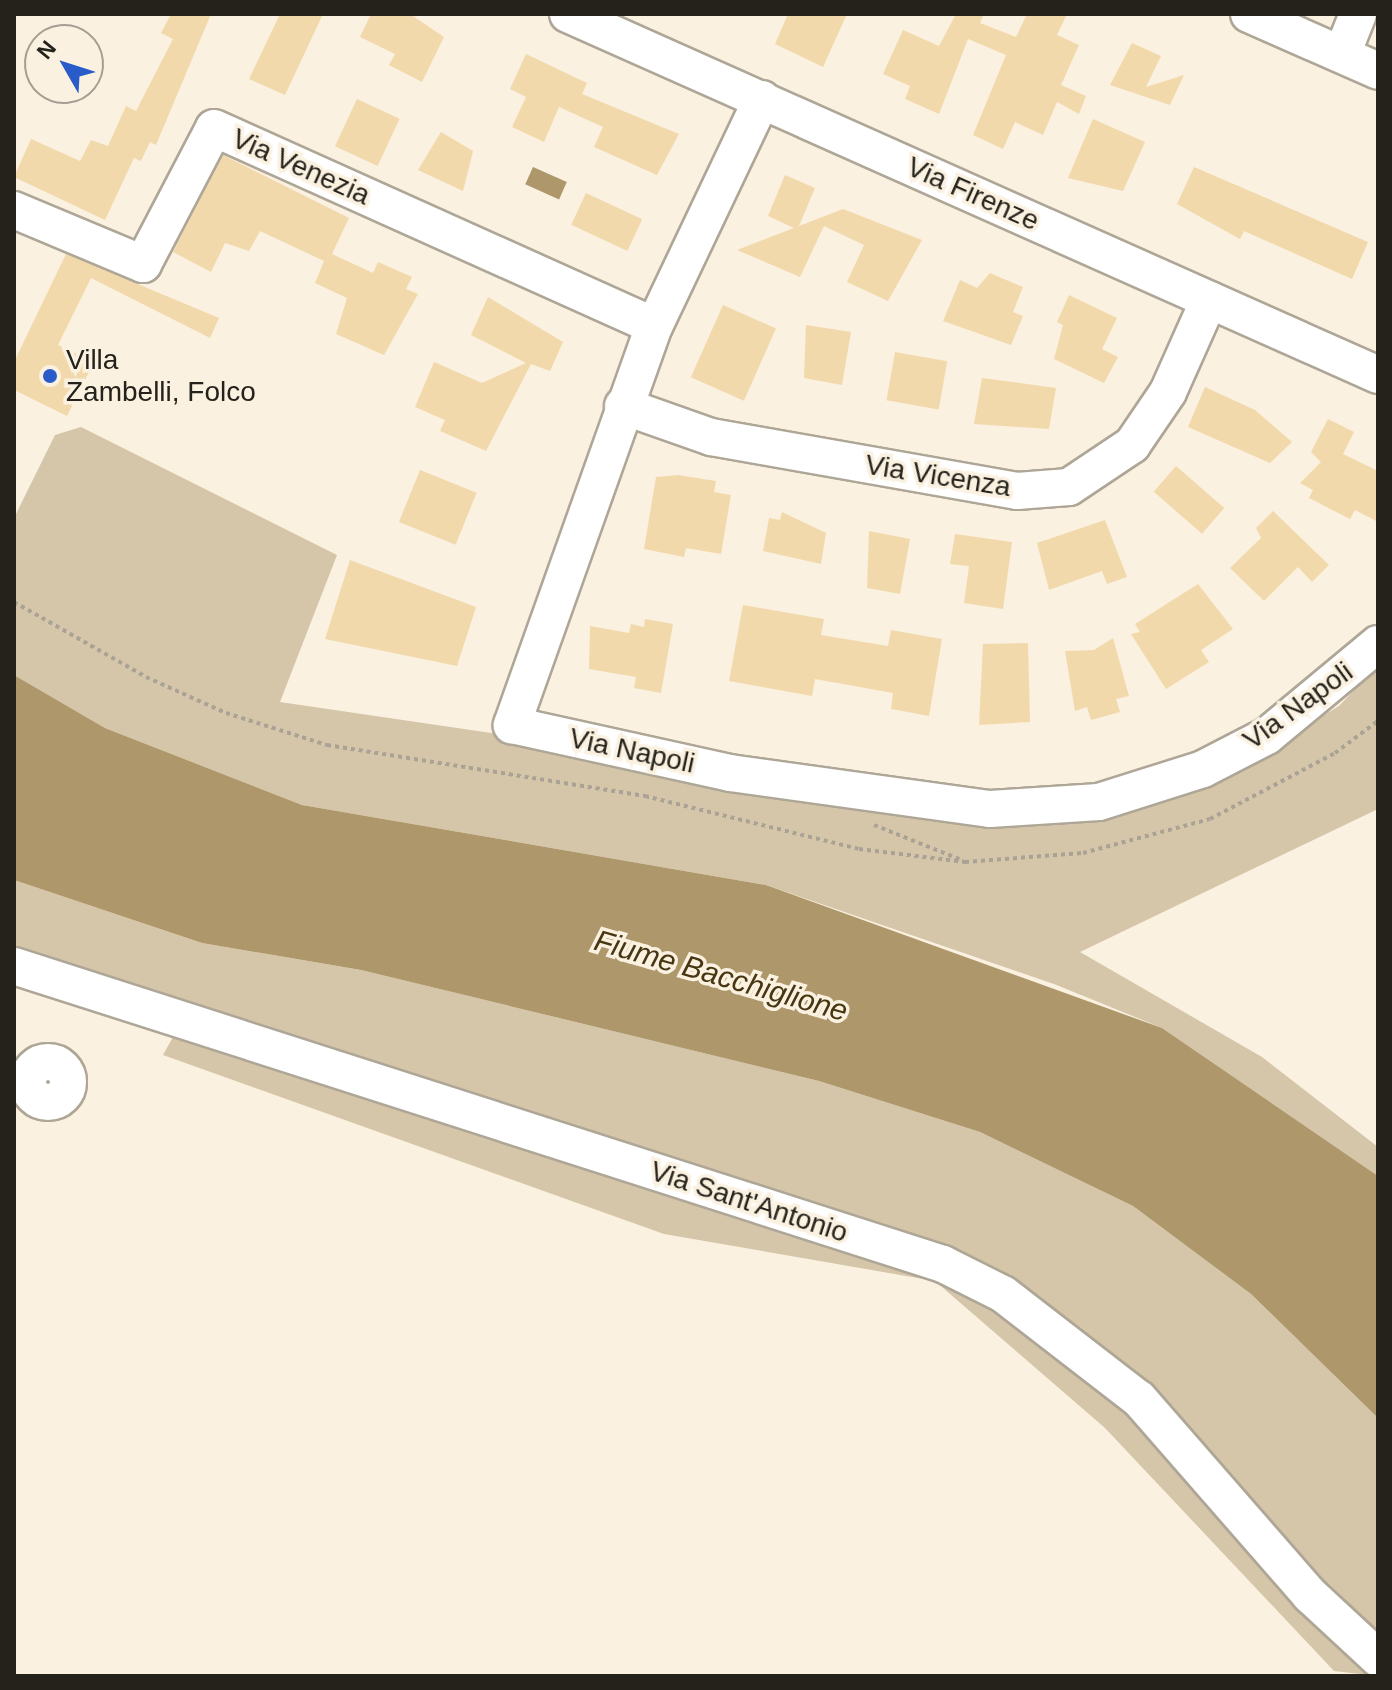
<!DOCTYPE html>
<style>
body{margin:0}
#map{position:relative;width:1392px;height:1690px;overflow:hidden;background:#faf1e0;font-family:Helvetica,sans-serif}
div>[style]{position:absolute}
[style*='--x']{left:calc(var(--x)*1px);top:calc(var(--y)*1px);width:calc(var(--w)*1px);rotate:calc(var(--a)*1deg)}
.green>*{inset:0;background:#d5c6a9}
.water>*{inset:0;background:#ae976b;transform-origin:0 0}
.building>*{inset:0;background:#f2d9ac;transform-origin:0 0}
.path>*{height:4px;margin-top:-2px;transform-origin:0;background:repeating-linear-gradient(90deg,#a9a295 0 4px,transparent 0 8px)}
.roads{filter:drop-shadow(2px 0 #aea696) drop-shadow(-2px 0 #aea696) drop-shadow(0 2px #aea696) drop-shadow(0 -2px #aea696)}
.minor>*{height:36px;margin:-18px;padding:0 18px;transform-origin:18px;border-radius:18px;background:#fff}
.minor>.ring{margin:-18px;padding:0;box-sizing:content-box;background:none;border:36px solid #fff;border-radius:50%}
.dots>*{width:22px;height:22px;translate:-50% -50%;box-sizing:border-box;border:4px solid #faf1e0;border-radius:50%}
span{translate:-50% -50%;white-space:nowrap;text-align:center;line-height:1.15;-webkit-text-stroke:7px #faf1e0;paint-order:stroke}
.street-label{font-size:28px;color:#25221c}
.poi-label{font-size:28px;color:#25221c}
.left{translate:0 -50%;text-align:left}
.water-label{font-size:30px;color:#473611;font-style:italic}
.frame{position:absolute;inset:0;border:16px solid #25221c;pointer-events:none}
.north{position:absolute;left:24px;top:24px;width:80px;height:80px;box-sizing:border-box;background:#faf1e0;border:2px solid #a59e92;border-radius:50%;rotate:309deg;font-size:22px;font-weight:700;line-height:32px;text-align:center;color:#25221c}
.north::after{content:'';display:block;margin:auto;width:28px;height:36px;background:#295bc9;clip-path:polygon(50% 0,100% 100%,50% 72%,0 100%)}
</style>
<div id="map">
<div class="green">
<i style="clip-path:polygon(81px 427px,337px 555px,280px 702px,512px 736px,986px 826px,1209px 784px,1339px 706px,1378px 665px,1378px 809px,1080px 952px,1262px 1057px,1378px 1147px,1378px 1176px,1162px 1028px,1054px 984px,766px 885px,302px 805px,105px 728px,14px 675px,14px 518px,55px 435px)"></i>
<i style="clip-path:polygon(14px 880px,202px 943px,361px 970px,819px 1081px,980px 1132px,1133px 1206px,1251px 1294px,1378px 1418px,1378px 1676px,1334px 1671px,1105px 1428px,935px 1281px,664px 1234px,163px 1055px,183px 1019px,14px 964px)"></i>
</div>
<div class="water">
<i style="left:533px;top:167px;width:37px;height:19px;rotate:24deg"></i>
<i style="clip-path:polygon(14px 675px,105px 728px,302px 805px,766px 885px,1162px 1028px,1378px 1176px,1378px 1418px,1251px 1294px,1133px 1206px,980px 1132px,819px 1081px,361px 970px,202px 943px,14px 880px)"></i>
</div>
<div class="building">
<i style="clip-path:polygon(171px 14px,211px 14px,156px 145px,150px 142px,141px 161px,134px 158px,105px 220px,14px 177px,31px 139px,80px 161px,91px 140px,108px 146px,126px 106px,136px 111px,173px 39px,161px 33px)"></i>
<i style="clip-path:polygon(280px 14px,323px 14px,285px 95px,249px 79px)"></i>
<i style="clip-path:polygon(371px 14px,410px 14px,444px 37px,422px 82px,389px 65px,395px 54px,360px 37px)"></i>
<i style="clip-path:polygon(788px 14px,847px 14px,823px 67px,775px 44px)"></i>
<i style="clip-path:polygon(956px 14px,984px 14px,980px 23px,1016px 37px,1027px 14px,1067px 14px,1057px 35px,1079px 45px,1061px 85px,1086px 96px,1079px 114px,1057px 102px,1043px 135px,1015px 122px,1003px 149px,973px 135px,1006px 55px,968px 39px,939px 114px,905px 99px,910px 86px,883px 74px,903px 30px,939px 46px)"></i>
<i style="clip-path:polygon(1132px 43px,1161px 56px,1146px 87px,1184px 75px,1170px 105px,1110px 85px)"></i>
<i style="clip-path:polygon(526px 54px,587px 83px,582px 94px,679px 134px,657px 175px,594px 147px,603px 127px,559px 107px,544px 142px,512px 127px,526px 97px,510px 89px)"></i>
<i style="left:357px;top:99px;width:47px;height:52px;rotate:25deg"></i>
<i style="clip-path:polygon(1093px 119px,1145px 142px,1123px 191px,1068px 178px)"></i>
<i style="clip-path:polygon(441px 132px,473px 151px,463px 191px,418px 170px)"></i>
<i style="clip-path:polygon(223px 155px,349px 218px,332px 254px,373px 273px,378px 262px,412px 277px,406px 289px,418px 294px,384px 355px,336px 334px,347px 298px,315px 283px,324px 261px,260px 231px,249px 251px,225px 243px,211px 272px,173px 252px)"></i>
<i style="clip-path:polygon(1194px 167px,1368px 242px,1352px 279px,1244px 231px,1240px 239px,1177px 204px)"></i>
<i style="clip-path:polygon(785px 175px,815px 188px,799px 226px,843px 209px,922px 240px,888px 301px,847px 282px,864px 245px,824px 226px,800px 277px,737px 250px,794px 228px,768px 216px)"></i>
<i style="left:586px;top:193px;width:62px;height:35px;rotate:25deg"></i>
<i style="clip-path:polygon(66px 254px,219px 318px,210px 338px,91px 278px,58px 345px,94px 362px,67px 416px,14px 390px,14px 362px)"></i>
<i style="clip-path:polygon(990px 273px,1023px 287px,1013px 312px,1023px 316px,1011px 345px,943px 321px,960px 280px,977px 288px)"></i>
<i style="clip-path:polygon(1069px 295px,1117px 318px,1102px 349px,1118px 357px,1104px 383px,1054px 359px,1063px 325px,1057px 322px)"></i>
<i style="clip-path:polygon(488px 297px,563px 342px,550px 371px,531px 364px,486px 451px,440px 431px,445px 420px,415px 407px,434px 362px,482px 383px,526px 363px,471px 335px)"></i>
<i style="left:723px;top:305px;width:58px;height:79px;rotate:24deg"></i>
<i style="clip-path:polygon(806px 325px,851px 332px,842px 385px,804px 378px)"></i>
<i style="left:895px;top:352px;width:53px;height:49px;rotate:10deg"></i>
<i style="clip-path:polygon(982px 378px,1056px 388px,1049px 429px,974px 424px)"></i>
<i style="clip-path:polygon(1205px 387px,1255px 410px,1292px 442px,1270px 463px,1188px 427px)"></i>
<i style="clip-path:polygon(1328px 419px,1354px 432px,1343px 454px,1378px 471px,1378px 522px,1355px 510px,1350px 519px,1309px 498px,1313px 490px,1300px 483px,1321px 462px,1311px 452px)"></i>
<i style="left:1176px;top:466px;width:64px;height:34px;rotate:41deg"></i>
<i style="left:420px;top:470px;width:61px;height:56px;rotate:22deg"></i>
<i style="clip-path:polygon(678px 475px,716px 481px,714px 492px,731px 495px,721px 554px,686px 548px,684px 557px,644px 549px,656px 477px)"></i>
<i style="clip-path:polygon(1273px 511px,1329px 565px,1312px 582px,1298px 567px,1264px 601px,1230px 568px,1261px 538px,1256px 528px)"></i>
<i style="clip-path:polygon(782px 512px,826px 533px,821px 564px,763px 551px,769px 518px,780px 520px)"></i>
<i style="clip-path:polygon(1105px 520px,1127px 577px,1107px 584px,1102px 571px,1049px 590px,1037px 543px)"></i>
<i style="clip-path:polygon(869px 531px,910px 539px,900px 594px,867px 588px)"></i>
<i style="clip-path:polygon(955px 534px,1012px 542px,1003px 609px,964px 603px,969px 566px,950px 564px)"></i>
<i style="clip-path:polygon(350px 560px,476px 607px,457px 666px,325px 639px)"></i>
<i style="clip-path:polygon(1198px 584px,1233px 629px,1201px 650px,1209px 662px,1166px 689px,1131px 634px,1140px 632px,1135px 624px)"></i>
<i style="clip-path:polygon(743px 605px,824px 619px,821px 635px,888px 646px,891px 630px,942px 639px,929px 716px,891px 709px,893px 693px,815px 679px,812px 696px,729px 681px)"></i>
<i style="clip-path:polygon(645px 619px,673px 624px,661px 693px,634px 688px,636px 677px,589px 669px,590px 626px,629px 633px,631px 624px,644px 627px)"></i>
<i style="clip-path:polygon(1113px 638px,1129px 696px,1116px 699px,1120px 712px,1091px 720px,1087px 707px,1075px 711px,1065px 651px,1094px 650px)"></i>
<i style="clip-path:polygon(1028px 643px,1030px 722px,979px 725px,983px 644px)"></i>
</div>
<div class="path">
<i style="--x:14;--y:602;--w:152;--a:29.6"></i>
<i style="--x:146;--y:677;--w:88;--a:24.2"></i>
<i style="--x:226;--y:713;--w:106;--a:17.6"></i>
<i style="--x:327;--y:745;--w:322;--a:9.1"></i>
<i style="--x:645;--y:796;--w:220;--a:13.9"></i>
<i style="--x:859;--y:849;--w:107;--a:7"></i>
<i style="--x:965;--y:862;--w:118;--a:-4.4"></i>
<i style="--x:1083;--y:853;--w:131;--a:-15"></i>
<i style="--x:1210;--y:819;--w:141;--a:-27.8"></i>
<i style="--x:1335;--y:753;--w:54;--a:-36.7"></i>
<i style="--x:874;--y:825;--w:92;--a:21.8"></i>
</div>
<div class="roads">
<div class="minor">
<i style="--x:568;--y:14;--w:887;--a:24.02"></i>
<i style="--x:1249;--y:14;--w:141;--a:23.8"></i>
<i style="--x:1342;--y:54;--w:43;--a:-68.2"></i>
<i style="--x:762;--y:99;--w:251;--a:115.4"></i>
<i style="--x:654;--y:326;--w:424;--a:109.6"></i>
<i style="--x:512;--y:725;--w:223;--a:12.4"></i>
<i style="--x:730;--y:773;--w:262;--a:7.9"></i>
<i style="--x:990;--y:809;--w:109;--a:-3.7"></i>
<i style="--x:1099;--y:802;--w:109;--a:-17.6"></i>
<i style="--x:1203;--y:769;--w:72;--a:-27.3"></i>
<i style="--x:1267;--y:736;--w:144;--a:-39.7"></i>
<i style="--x:14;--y:210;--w:140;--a:22.7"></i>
<i style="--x:143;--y:264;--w:153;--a:-62.4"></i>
<i style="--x:214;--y:128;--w:482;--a:24.2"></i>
<i style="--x:623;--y:406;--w:93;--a:19.4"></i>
<i style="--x:711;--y:437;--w:311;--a:10"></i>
<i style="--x:1017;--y:491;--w:52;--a:-4.4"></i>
<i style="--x:1069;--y:487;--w:76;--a:-33.7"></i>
<i style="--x:1132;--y:445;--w:64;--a:-55.8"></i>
<i style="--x:1168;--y:392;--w:101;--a:-66"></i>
<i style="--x:14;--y:966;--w:976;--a:17.78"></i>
<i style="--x:943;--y:1264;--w:67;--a:26.6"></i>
<i style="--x:1003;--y:1294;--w:172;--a:37.7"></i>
<i style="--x:1139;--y:1399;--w:260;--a:48.9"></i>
<i style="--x:1310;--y:1595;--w:93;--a:42.8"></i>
<i class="ring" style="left:28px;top:1062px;width:4px;height:4px"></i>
</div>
</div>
<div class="dots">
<i style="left:50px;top:376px;background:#295bc9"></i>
</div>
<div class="street-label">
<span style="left:301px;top:167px;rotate:24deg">Via Venezia</span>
<span style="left:973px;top:194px;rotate:24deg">Via Firenze</span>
<span style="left:938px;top:476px;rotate:9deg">Via Vicenza</span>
<span style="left:1298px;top:706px;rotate:-36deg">Via Napoli</span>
<span style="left:632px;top:751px;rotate:12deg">Via Napoli</span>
<span style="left:749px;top:1202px;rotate:18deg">Via Sant'Antonio</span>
</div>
<div class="poi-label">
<span class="left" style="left:66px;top:376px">Villa<br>Zambelli, Folco</span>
</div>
<div class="water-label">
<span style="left:721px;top:976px;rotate:16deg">Fiume Bacchiglione</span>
</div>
<div class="frame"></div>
<div class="north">N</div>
</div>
